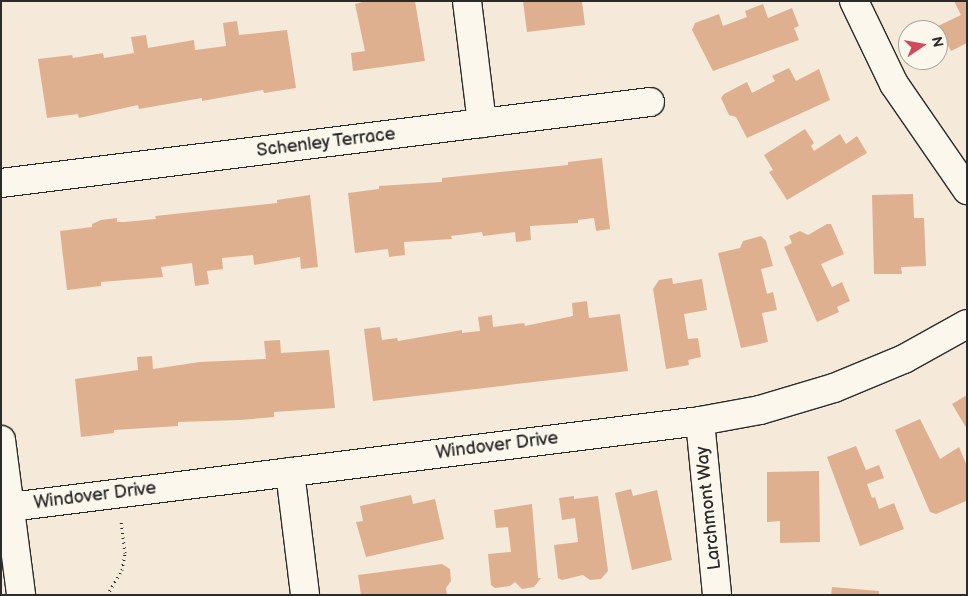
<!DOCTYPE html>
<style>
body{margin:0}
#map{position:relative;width:968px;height:596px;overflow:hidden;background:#f5e9da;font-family:"Balsamiq Sans",sans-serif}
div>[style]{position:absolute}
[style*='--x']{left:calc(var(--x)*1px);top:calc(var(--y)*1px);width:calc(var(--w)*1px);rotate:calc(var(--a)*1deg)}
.building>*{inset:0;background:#dfb090}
.path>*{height:3px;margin-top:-1.5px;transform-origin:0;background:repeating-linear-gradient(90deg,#2b2b2b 0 1px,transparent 0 5px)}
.roads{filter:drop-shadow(1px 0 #2b2b2b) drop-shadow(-1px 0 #2b2b2b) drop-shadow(0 1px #2b2b2b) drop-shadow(0 -1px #2b2b2b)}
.minor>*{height:28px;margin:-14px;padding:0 14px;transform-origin:14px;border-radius:14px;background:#fbf7ec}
span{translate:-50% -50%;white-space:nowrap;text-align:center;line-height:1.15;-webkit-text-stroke:5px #fbf7ec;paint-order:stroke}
.street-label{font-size:18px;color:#2b2b2b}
.frame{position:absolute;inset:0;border:2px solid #2b2b2b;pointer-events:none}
.north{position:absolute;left:898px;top:20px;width:50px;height:50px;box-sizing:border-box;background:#fbf7ec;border:1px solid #a8a59f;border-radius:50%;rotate:78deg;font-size:14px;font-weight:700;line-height:20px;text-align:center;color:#2b2b2b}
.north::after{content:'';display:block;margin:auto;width:18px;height:22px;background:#d1495b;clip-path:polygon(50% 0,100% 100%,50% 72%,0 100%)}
</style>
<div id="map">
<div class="building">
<i style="clip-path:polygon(366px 1px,415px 1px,425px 61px,353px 71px,351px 53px,365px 51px,355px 4px)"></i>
<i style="clip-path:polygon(523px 1px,582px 1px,585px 25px,527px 32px)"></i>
<i style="clip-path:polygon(954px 1px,967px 1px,967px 43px,951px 51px,938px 26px,961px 15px)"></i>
<i style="clip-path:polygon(763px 4px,768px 18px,792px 8px,799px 26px,794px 28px,799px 40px,713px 71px,692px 30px,695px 23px,719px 14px,723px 26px,747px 17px,745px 11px)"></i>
<i style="clip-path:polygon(237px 21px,239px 35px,287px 30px,296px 88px,264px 93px,263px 90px,202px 101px,202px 98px,139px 109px,138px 105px,79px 118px,78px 114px,47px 118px,38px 59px,72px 55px,73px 58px,103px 53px,104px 58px,134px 53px,131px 37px,146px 35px,148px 48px,194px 40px,195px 50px,226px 46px,223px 23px)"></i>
<i style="clip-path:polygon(789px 68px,796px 81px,819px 69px,830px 100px,747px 138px,736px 117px,729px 115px,721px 98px,724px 94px,747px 82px,752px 93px,775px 81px,772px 76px)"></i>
<i style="clip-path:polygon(805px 129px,814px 143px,811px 146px,814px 151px,840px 134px,846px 144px,857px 136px,867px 153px,787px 200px,769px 172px,773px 170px,764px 155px)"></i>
<i style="clip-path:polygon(602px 158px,610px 229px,596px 231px,594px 218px,578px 220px,578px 223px,530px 226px,531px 240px,516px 242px,515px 232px,483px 236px,482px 232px,451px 236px,452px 239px,404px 242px,405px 255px,389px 257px,388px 249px,355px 253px,348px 193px,379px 189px,379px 186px,442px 182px,442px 178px,568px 165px,568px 162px)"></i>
<i style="clip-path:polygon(913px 194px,914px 218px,924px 218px,926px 266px,901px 267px,902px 274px,874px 274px,872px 195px)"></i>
<i style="clip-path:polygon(310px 195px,318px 267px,301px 269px,300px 257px,254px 265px,253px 255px,222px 258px,223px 269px,207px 271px,209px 284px,195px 286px,192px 263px,161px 267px,163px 277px,101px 282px,101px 286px,67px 290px,60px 231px,92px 227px,92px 224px,101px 220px,117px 218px,117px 222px,125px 222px,156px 219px,155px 216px,277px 203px,277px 200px)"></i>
<i style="clip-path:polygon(827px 224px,831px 224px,844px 254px,821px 264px,832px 287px,842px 282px,850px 301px,837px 307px,839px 312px,817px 322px,784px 247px,792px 243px,789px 236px,800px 231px,808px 235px)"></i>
<i style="clip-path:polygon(761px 236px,766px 241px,773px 266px,761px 269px,767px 294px,773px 292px,777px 310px,762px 313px,768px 342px,741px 348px,718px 253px,740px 248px,743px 241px)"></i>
<i style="clip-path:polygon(672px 278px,673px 284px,702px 279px,707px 310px,684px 314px,688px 339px,698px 338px,701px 357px,688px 360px,689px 365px,666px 369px,653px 289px,659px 280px)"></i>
<i style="clip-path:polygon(587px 301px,589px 318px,620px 314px,628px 371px,373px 401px,364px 329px,380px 327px,382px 340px,397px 338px,398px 341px,462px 330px,462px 333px,480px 331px,478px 317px,492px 315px,493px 327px,524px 323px,525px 326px,573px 316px,572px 303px)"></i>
<i style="clip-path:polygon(280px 340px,281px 353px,329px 350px,335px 408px,274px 412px,274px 417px,241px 420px,178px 422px,178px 426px,114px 430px,114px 433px,81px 437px,75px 379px,138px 370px,137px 357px,152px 356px,153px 369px,200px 362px,266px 359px,264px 341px)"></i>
<i style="clip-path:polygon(967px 395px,967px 429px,952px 404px)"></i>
<i style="clip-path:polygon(920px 419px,940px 459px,959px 447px,967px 466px,966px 501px,936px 514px,930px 512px,895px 430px)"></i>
<i style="clip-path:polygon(856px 446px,866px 470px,879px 465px,884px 478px,867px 484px,872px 498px,875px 497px,879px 509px,894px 503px,904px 529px,860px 546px,827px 457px)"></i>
<i style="clip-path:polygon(819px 471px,820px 542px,780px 543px,780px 521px,767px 522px,767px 472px)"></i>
<i style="clip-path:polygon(631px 489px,633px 496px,657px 490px,672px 560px,632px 570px,615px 493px)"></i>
<i style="clip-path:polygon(411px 495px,413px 504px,435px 499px,444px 539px,366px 557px,356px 522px,363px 521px,360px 506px)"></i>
<i style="clip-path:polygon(574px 496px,574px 499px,598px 496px,608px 571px,601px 579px,590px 580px,583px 575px,562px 580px,558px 578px,554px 545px,578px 542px,575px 518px,562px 520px,559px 498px)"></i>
<i style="clip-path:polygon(532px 504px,538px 578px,541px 578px,534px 587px,522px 589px,515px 582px,510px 586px,495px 588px,491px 585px,488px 554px,511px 552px,508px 527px,496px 528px,494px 510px)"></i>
<i style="clip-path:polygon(442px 564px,450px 569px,451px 581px,446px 588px,447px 595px,361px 595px,358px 575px)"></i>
<i style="clip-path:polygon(832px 587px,879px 591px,879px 595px,831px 595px)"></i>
</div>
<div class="path">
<i style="--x:107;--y:595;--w:29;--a:-59"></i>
<i style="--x:122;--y:570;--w:17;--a:-80"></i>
<i style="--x:125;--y:553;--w:31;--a:-97"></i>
</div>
<div class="roads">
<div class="minor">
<i style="--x:467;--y:1;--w:123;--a:83"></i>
<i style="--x:854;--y:1;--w:92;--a:64.3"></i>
<i style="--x:894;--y:84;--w:129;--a:55.4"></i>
<i style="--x:1;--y:183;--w:654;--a:-7.11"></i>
<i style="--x:700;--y:421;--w:175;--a:84.4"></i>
<i style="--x:1;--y:440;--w:156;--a:82.6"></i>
<i style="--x:290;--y:472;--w:124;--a:83"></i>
<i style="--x:10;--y:507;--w:695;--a:-7.1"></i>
<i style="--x:700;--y:421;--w:61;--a:-10.4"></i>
<i style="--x:760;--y:410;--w:77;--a:-16.6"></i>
<i style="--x:834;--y:388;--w:76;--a:-22.5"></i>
<i style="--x:904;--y:359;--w:72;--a:-29.1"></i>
</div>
</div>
<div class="street-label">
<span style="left:326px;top:143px;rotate:-7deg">Schenley Terrace</span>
<span style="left:497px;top:446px;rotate:-7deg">Windover Drive</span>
<span style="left:95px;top:496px;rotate:-7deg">Windover Drive</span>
<span style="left:709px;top:508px;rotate:-96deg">Larchmont Way</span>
</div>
<div class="frame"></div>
<div class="north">N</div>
</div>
